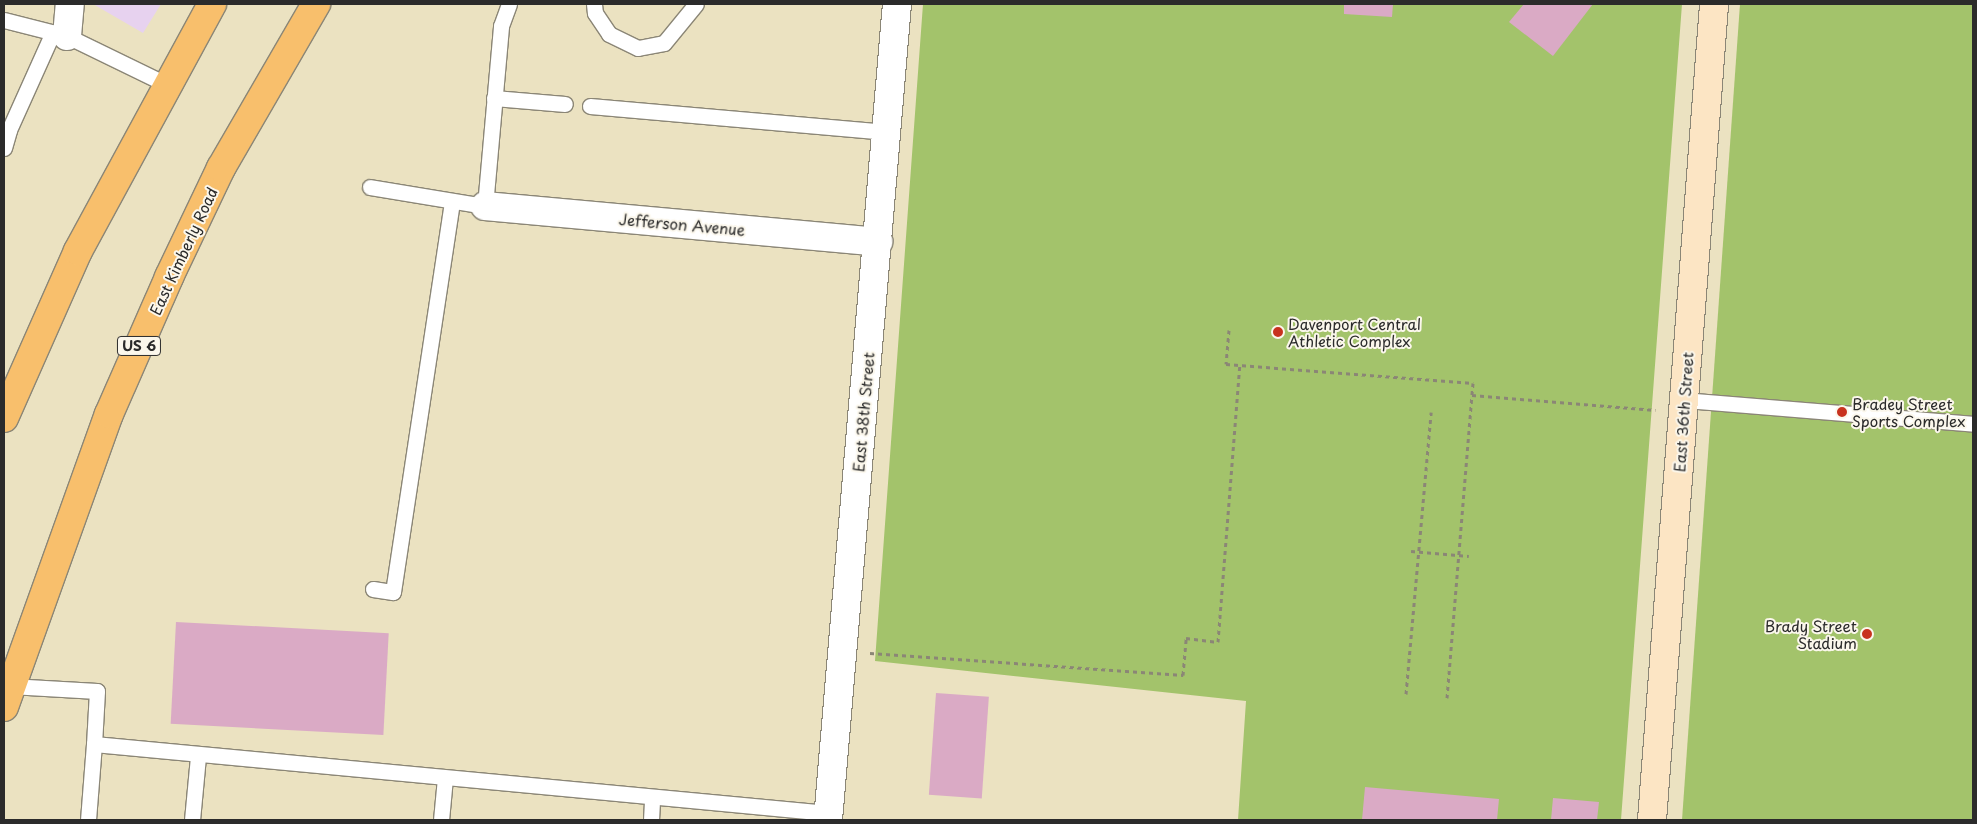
<!DOCTYPE html>
<style>
body{margin:0}
#map{position:relative;width:1977px;height:824px;overflow:hidden;background:#ebe2c1;font-family:"Playpen Sans",sans-serif}
div>[style]{position:absolute}
[style*='--x']{left:calc(var(--x)*1px);top:calc(var(--y)*1px);width:calc(var(--w)*1px);rotate:calc(var(--a)*1deg)}
.built>*{inset:0;background:#e7d2ef}
.green>*{inset:0;background:#a3c36b}
.building>*{inset:0;background:#daaac5;transform-origin:0 0}
.path>*{height:3px;margin-top:-1.5px;transform-origin:0;background:repeating-linear-gradient(90deg,#8b8676 0 4px,transparent 0 8px)}
.roads{filter:drop-shadow(1px 0 #8b8676) drop-shadow(-1px 0 #8b8676) drop-shadow(0 1px #8b8676) drop-shadow(0 -1px #8b8676)}
.lane>*{height:15px;margin:-7.5px;padding:0 7.5px;transform-origin:7.5px;border-radius:7.5px;background:#fff}
.street>*{height:28px;margin:-14px;padding:0 14px;transform-origin:14px;border-radius:14px;background:#fff}
.secondary>*{height:28px;margin:-14px;padding:0 14px;transform-origin:14px;border-radius:14px;background:#fce5c4}
.primary>*{height:28px;margin:-14px;padding:0 14px;transform-origin:14px;border-radius:14px;background:#f8bf6c}
.dots>*{width:14px;height:14px;translate:-50% -50%;box-sizing:border-box;border:2px solid #fbf7ec;border-radius:50%}
span{translate:-50% -50%;white-space:nowrap;text-align:center;line-height:1.15;-webkit-text-stroke:4px #fbf7ec;paint-order:stroke}
.shield-label span{padding:1px 4px;background:#fbf7ec;border:1px solid;border-radius:4px;-webkit-text-stroke-width:0}
.shield-label{font-size:14px;color:#2b2b2b;font-weight:700}
.street-label{font-size:15px;color:#2b2b2b}
.poi-label{font-size:15px;color:#2b2b2b}
.left{translate:0 -50%;text-align:left}
.right{translate:-100% -50%;text-align:right}
.frame{position:absolute;inset:0;border:5px solid #2b2b2b;pointer-events:none}
</style>
<div id="map">
<div class="built">
<i style="clip-path:polygon(93px 4px,161px 4px,143px 33px)"></i>
</div>
<div class="green">
<i style="clip-path:polygon(923px 4px,1682px 4px,1621px 820px,1238px 820px,1246px 701px,875px 661px)"></i>
<i style="clip-path:polygon(1740px 4px,1973px 4px,1973px 820px,1682px 820px)"></i>
</div>
<div class="building">
<i style="clip-path:polygon(1344px 4px,1393px 4px,1392px 17px,1344px 14px)"></i>
<i style="clip-path:polygon(1524px 4px,1593px 4px,1553px 56px,1509px 22px)"></i>
<i style="left:176px;top:622px;width:213px;height:102px;rotate:3deg"></i>
<i style="left:936px;top:693px;width:53px;height:102px;rotate:4deg"></i>
<i style="clip-path:polygon(1365px 787px,1499px 799px,1497px 820px,1362px 820px)"></i>
<i style="clip-path:polygon(1553px 798px,1599px 802px,1597px 820px,1551px 820px)"></i>
</div>
<div class="path">
<i style="--x:1229;--y:330;--w:34;--a:95"></i>
<i style="--x:1226;--y:364;--w:248;--a:4.4"></i>
<i style="--x:1473;--y:383;--w:12;--a:95"></i>
<i style="--x:1411;--y:551;--w:58;--a:4.9"></i>
<i style="--x:870;--y:653;--w:314;--a:4"></i>
<i style="--x:1183;--y:675;--w:37;--a:-85"></i>
<i style="--x:1186;--y:638;--w:32;--a:7"></i>
<i style="--x:1218;--y:642;--w:278;--a:-85.5"></i>
<i style="--x:1406;--y:694;--w:283;--a:-84.9"></i>
<i style="--x:1447;--y:698;--w:304;--a:-85.3"></i>
<i style="--x:1472;--y:395;--w:184;--a:4.7"></i>
</div>
<div class="roads">
<div class="lane">
<i style="--x:594;--y:4;--w:9;--a:84"></i>
<i style="--x:595;--y:13;--w:25;--a:56"></i>
<i style="--x:609;--y:34;--w:32;--a:26"></i>
<i style="--x:638;--y:48;--w:26;--a:-11"></i>
<i style="--x:664;--y:43;--w:50;--a:-50.6"></i>
<i style="--x:4;--y:20;--w:65;--a:14.3"></i>
<i style="--x:67;--y:36;--w:112;--a:25.9"></i>
<i style="--x:494;--y:98;--w:71;--a:4.8"></i>
<i style="--x:590;--y:106;--w:298;--a:5"></i>
<i style="--x:4;--y:148;--w:19;--a:-74"></i>
<i style="--x:9;--y:130;--w:107;--a:-65.8"></i>
<i style="--x:370;--y:187;--w:117;--a:9.4"></i>
<i style="--x:485;--y:206;--w:181;--a:-84.9"></i>
<i style="--x:501;--y:26;--w:23;--a:-70"></i>
<i style="--x:1684;--y:400;--w:290;--a:4.7"></i>
<i style="--x:373;--y:589;--w:20;--a:9"></i>
<i style="--x:393;--y:592;--w:395;--a:-81.4"></i>
<i style="--x:10;--y:686;--w:87;--a:3.3"></i>
<i style="--x:97;--y:691;--w:53;--a:93.2"></i>
<i style="--x:94;--y:744;--w:737;--a:5.37"></i>
<i style="--x:88;--y:820;--w:76;--a:-85.5"></i>
<i style="--x:192;--y:820;--w:64;--a:-84.6"></i>
<i style="--x:441;--y:820;--w:42;--a:-84.6"></i>
<i style="--x:651;--y:820;--w:22;--a:-87"></i>
</div>
<div class="street">
<i style="--x:67;--y:36;--w:32;--a:-85"></i>
<i style="--x:485;--y:206;--w:395;--a:5.2"></i>
<i style="--x:828;--y:820;--w:819;--a:-85.17"></i>
</div>
<div class="secondary">
<i style="--x:1652;--y:820;--w:818;--a:-85.65"></i>
</div>
<div class="primary">
<i style="--x:4;--y:418;--w:183;--a:-66.1"></i>
<i style="--x:78;--y:251;--w:281;--a:-61.5"></i>
<i style="--x:4;--y:707;--w:311;--a:-70.3"></i>
<i style="--x:109;--y:414;--w:150;--a:-66.3"></i>
<i style="--x:169;--y:277;--w:121;--a:-64.5"></i>
<i style="--x:221;--y:168;--w:190;--a:-59.9"></i>
</div>
</div>
<div class="dots">
<i style="left:1278px;top:332px;background:#c8321e"></i>
<i style="left:1842px;top:412px;background:#c8321e"></i>
<i style="left:1867px;top:634px;background:#c8321e"></i>
</div>
<div class="shield-label">
<span style="left:139px;top:346px">US 6</span>
</div>
<div class="street-label">
<span style="left:682px;top:224px;rotate:5deg">Jefferson Avenue</span>
<span style="left:183px;top:251px;rotate:-65deg">East Kimberly Road</span>
<span style="left:863px;top:412px;rotate:-85deg">East 38th Street</span>
<span style="left:1683px;top:412px;rotate:-86deg">East 36th Street</span>
</div>
<div class="poi-label">
<span class="left" style="left:1288px;top:332px">Davenport Central<br>Athletic Complex</span>
<span class="left" style="left:1852px;top:412px">Bradey Street<br>Sports Complex</span>
<span class="right" style="left:1857px;top:634px">Brady Street<br>Stadium</span>
</div>
<div class="frame"></div>
</div>
